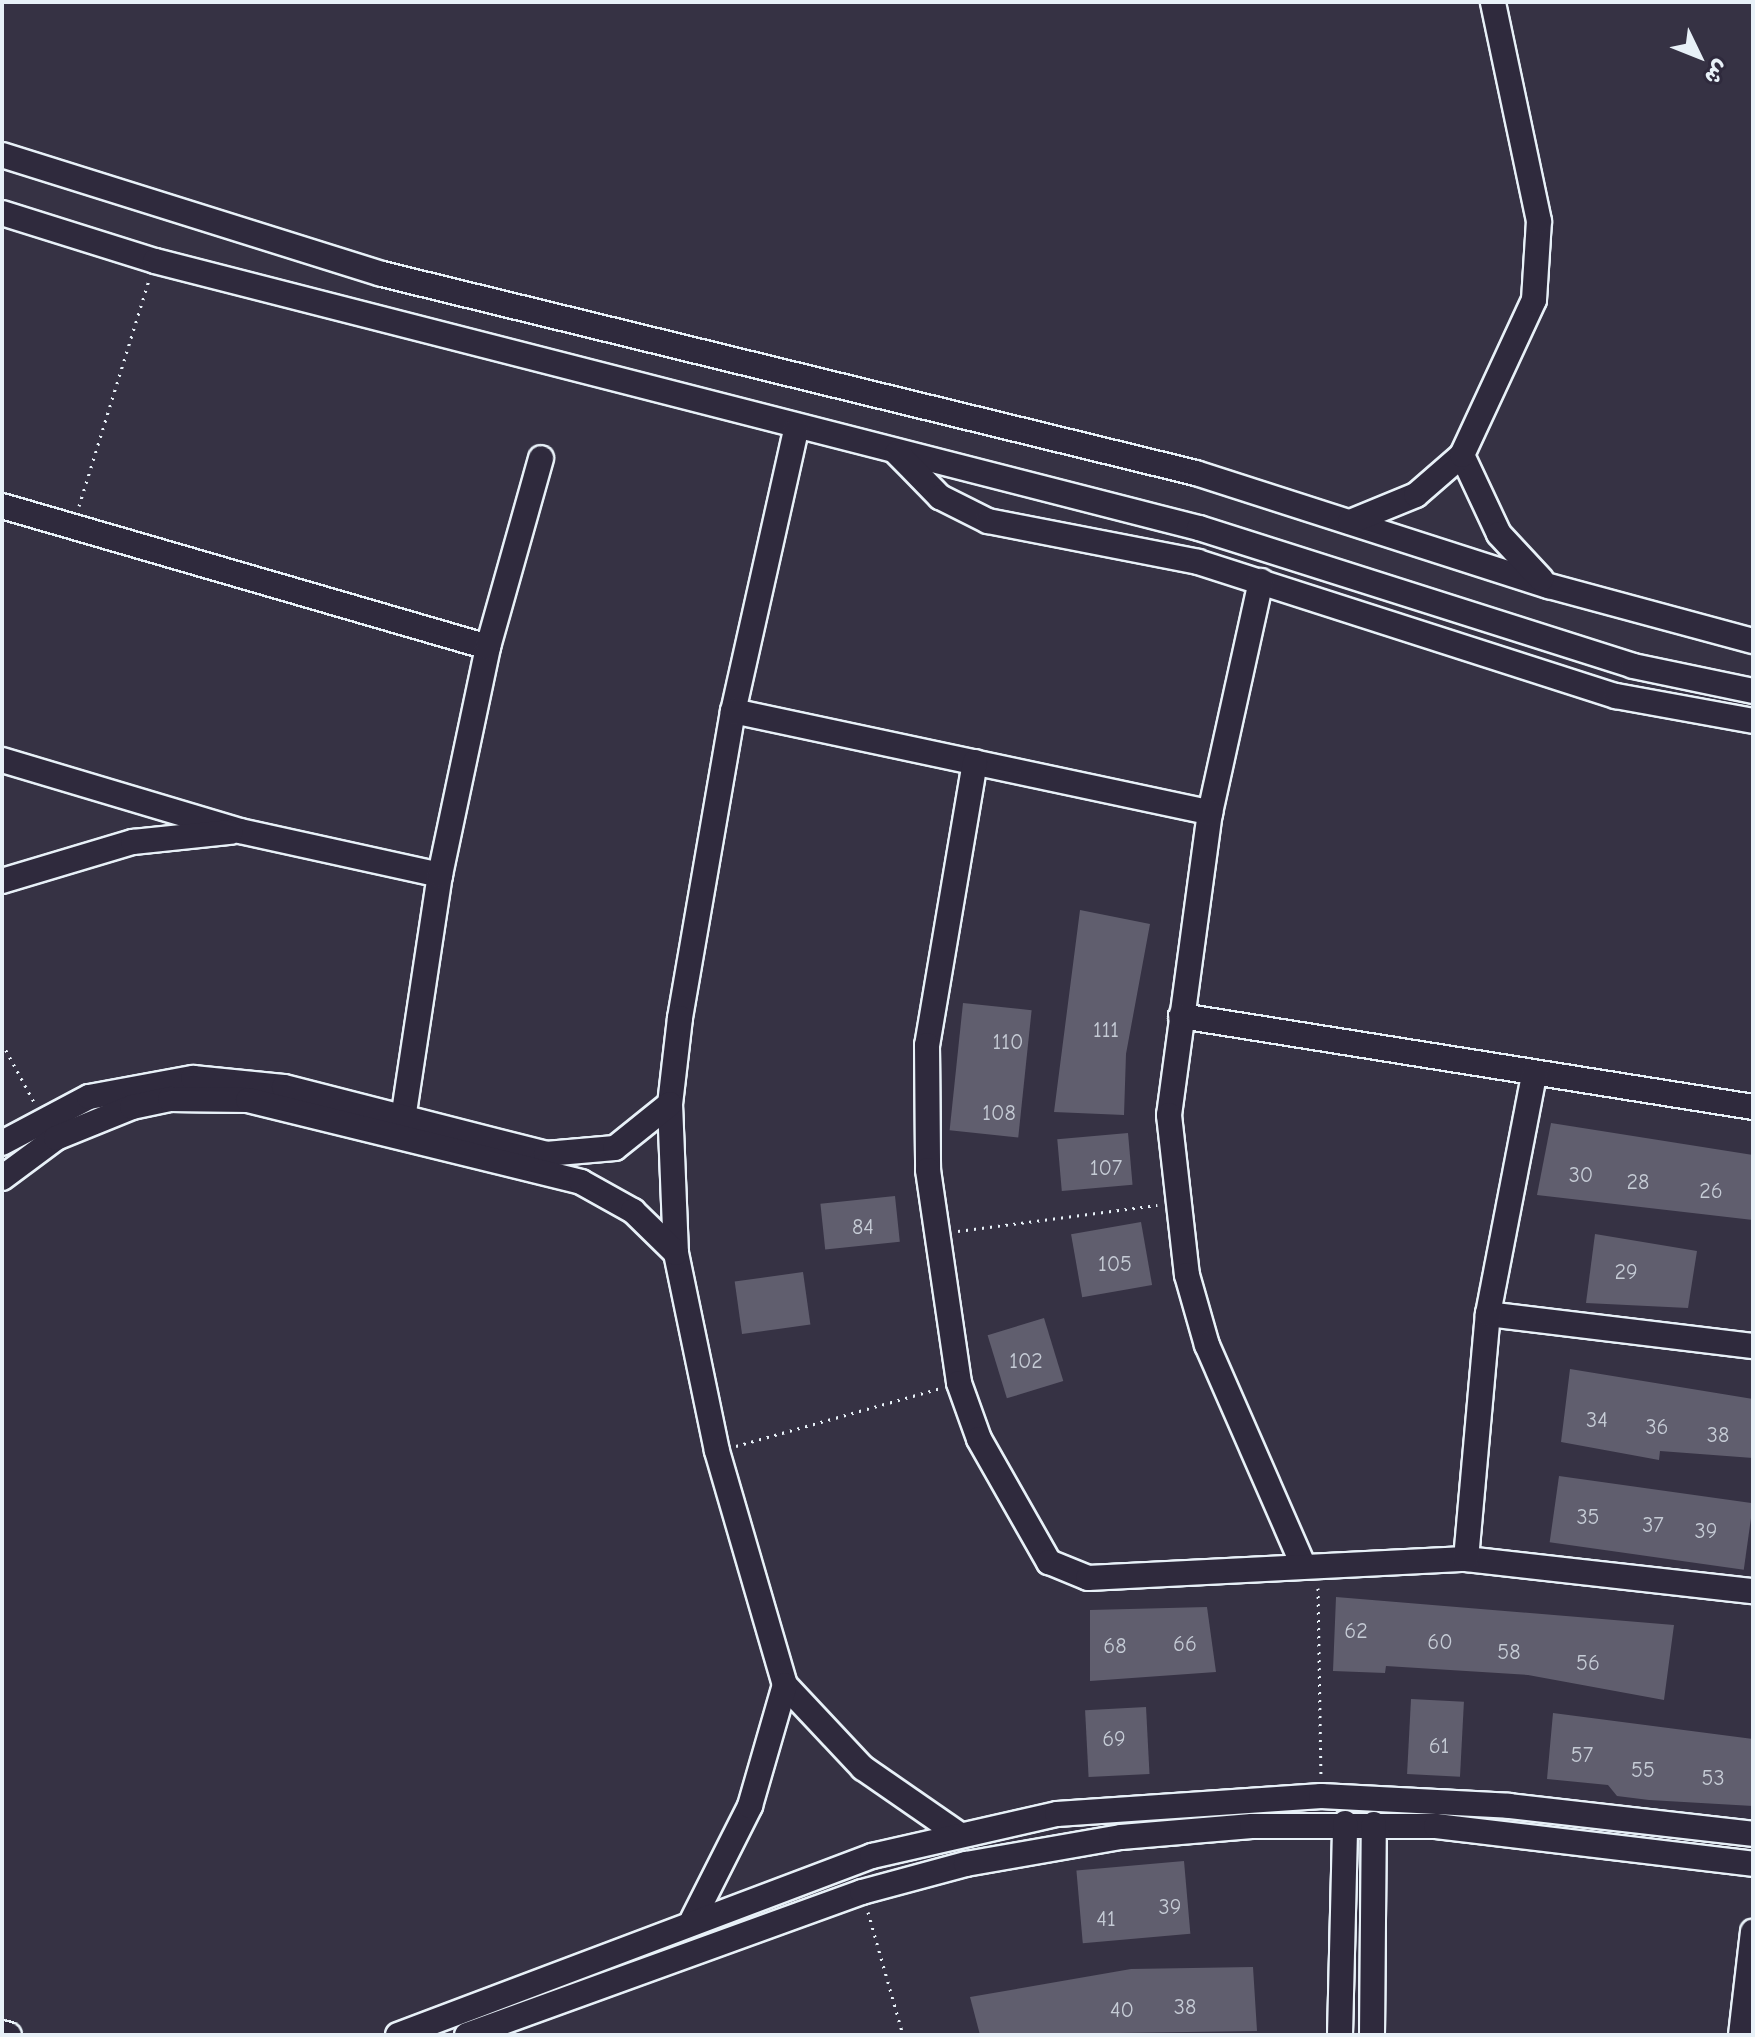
<!DOCTYPE html>
<meta charset="utf-8">
<style>
body{margin:0}
#map{position:relative;width:1755px;height:2037px;overflow:hidden;background:#363244;font-family:"Comic Neue","Playpen Sans Arabic",sans-serif}
div>[style]{position:absolute}
[style*='--x']{left:calc(var(--x)*1px);top:calc(var(--y)*1px);width:calc(var(--w)*1px);rotate:calc(var(--a)*1deg)}
.building>*{inset:0;background:#605e6e;transform-origin:0 0}
.path>*{height:3px;margin-top:-1.5px;transform-origin:0;background:repeating-linear-gradient(90deg,#e8f1f8 0 2px,transparent 0 8px)}
.roads{filter:drop-shadow(2px 0 #e8f1f8) drop-shadow(-2px 0 #e8f1f8) drop-shadow(0 2px #e8f1f8) drop-shadow(0 -2px #e8f1f8)}
.minor>*{height:24px;margin:-12px;padding:0 12px;transform-origin:12px;border-radius:12px;background:#2f2a3d}
span{translate:-50% -50%;white-space:nowrap;text-align:center;line-height:1.15;-webkit-text-stroke:7px #2f2a3d;paint-order:stroke}
.number-label{font-size:22px;color:#c6ccd6}
.number-label span{-webkit-text-stroke-width:0}
.frame{position:absolute;inset:0;border:4px solid #e8f1f8;pointer-events:none}
.north{position:absolute;left:1659px;top:16px;width:80px;height:80px;-webkit-text-stroke:6px #2f2a3d;paint-order:stroke;rotate:133deg;font-size:22px;font-weight:700;line-height:32px;text-align:center;color:#e8f1f8}
.north::after{content:'';display:block;margin:auto;width:28px;height:36px;background:#e8f1f8;clip-path:polygon(50% 0,100% 100%,50% 72%,0 100%)}
</style>
<div id="map">
<div class="building">
<i style="clip-path:polygon(1080px 910px,1150px 924px,1126px 1054px,1124px 1115px,1054px 1112px)"></i>
<i style="left:963px;top:1003px;width:69px;height:128px;rotate:6deg"></i>
<i style="clip-path:polygon(1551px 1123px,1753px 1155px,1753px 1220px,1537px 1195px)"></i>
<i style="left:1128px;top:1133px;width:52px;height:71px;rotate:85deg"></i>
<i style="left:895px;top:1196px;width:46px;height:75px;rotate:84deg"></i>
<i style="left:1141px;top:1222px;width:64px;height:71px;rotate:80deg"></i>
<i style="clip-path:polygon(1595px 1234px,1697px 1251px,1688px 1308px,1586px 1303px)"></i>
<i style="left:803px;top:1272px;width:53px;height:69px;rotate:82deg"></i>
<i style="left:1044px;top:1318px;width:66px;height:59px;rotate:73deg"></i>
<i style="clip-path:polygon(1570px 1369px,1753px 1399px,1753px 1458px,1660px 1451px,1659px 1460px,1561px 1442px)"></i>
<i style="left:1559px;top:1476px;width:196px;height:67px;rotate:8deg"></i>
<i style="clip-path:polygon(1336px 1597px,1674px 1625px,1664px 1700px,1528px 1675px,1386px 1666px,1385px 1673px,1333px 1671px)"></i>
<i style="clip-path:polygon(1207px 1607px,1216px 1672px,1090px 1681px,1090px 1610px)"></i>
<i style="left:1411px;top:1699px;width:53px;height:75px;rotate:3deg"></i>
<i style="left:1146px;top:1707px;width:67px;height:61px;rotate:87deg"></i>
<i style="clip-path:polygon(1553px 1713px,1753px 1739px,1753px 1806px,1649px 1800px,1617px 1796px,1608px 1785px,1547px 1779px)"></i>
<i style="left:1184px;top:1861px;width:73px;height:108px;rotate:85deg"></i>
<i style="clip-path:polygon(1253px 1967px,1257px 2031px,980px 2035px,970px 1997px,1131px 1969px)"></i>
</div>
<div class="path">
<i style="--x:79;--y:506;--w:237;--a:-72.8"></i>
<i style="--x:2;--y:1043;--w:67;--a:61.5"></i>
<i style="--x:958;--y:1231;--w:201;--a:-7.4"></i>
<i style="--x:736;--y:1446;--w:213;--a:-15.8"></i>
<i style="--x:1318;--y:1588;--w:188;--a:89.1"></i>
<i style="--x:868;--y:1912;--w:128;--a:74.1"></i>
</div>
<div class="roads">
<div class="minor">
<i style="--x:2;--y:155;--w:398;--a:17.4"></i>
<i style="--x:382;--y:274;--w:838;--a:13.74"></i>
<i style="--x:1196;--y:473;--w:371;--a:17.8"></i>
<i style="--x:1549;--y:586;--w:211;--a:15.1"></i>
<i style="--x:2;--y:213;--w:160;--a:17.4"></i>
<i style="--x:155;--y:261;--w:1078;--a:14.35"></i>
<i style="--x:1199;--y:528;--w:455;--a:17.6"></i>
<i style="--x:1633;--y:666;--w:123;--a:11.8"></i>
<i style="--x:796;--y:430;--w:288;--a:102.6"></i>
<i style="--x:733;--y:711;--w:312;--a:99.8"></i>
<i style="--x:680;--y:1018;--w:87;--a:96.6"></i>
<i style="--x:670;--y:1104;--w:149;--a:87.7"></i>
<i style="--x:676;--y:1253;--w:202;--a:78.3"></i>
<i style="--x:717;--y:1451;--w:244;--a:73.8"></i>
<i style="--x:785;--y:1685;--w:114;--a:46.8"></i>
<i style="--x:863;--y:1768;--w:114;--a:34.7"></i>
<i style="--x:897;--y:453;--w:62;--a:45.7"></i>
<i style="--x:940;--y:497;--w:54;--a:26.6"></i>
<i style="--x:988;--y:521;--w:214;--a:11"></i>
<i style="--x:1198;--y:562;--w:439;--a:17.8"></i>
<i style="--x:1616;--y:696;--w:139;--a:10.3"></i>
<i style="--x:1462;--y:455;--w:87;--a:64.9"></i>
<i style="--x:1499;--y:534;--w:62;--a:47"></i>
<i style="--x:2;--y:506;--w:506;--a:16.18"></i>
<i style="--x:1350;--y:522;--w:71;--a:-22.2"></i>
<i style="--x:1416;--y:495;--w:61;--a:-41"></i>
<i style="--x:1462;--y:455;--w:171;--a:-65.1"></i>
<i style="--x:1534;--y:300;--w:79;--a:-86.4"></i>
<i style="--x:1539;--y:221;--w:224;--a:-101.9"></i>
<i style="--x:1261;--y:581;--w:237;--a:102.4"></i>
<i style="--x:1210;--y:812;--w:306;--a:97.7"></i>
<i style="--x:1169;--y:1115;--w:161;--a:83.6"></i>
<i style="--x:1187;--y:1275;--w:73;--a:74.1"></i>
<i style="--x:1207;--y:1345;--w:237;--a:66.4"></i>
<i style="--x:733;--y:711;--w:488;--a:12"></i>
<i style="--x:2;--y:760;--w:248;--a:16.6"></i>
<i style="--x:240;--y:831;--w:205;--a:12.4"></i>
<i style="--x:975;--y:762;--w:287;--a:99.6"></i>
<i style="--x:927;--y:1045;--w:125;--a:89.5"></i>
<i style="--x:928;--y:1170;--w:215;--a:81.7"></i>
<i style="--x:959;--y:1383;--w:59;--a:70.3"></i>
<i style="--x:979;--y:1439;--w:142;--a:60.4"></i>
<i style="--x:1049;--y:1562;--w:42;--a:22.3"></i>
<i style="--x:1088;--y:1578;--w:378;--a:-2.9"></i>
<i style="--x:1466;--y:1559;--w:289;--a:6.4"></i>
<i style="--x:2;--y:881;--w:137;--a:-16.6"></i>
<i style="--x:133;--y:842;--w:98;--a:-5.9"></i>
<i style="--x:1181;--y:1016;--w:579;--a:9.04"></i>
<i style="--x:403;--y:1119;--w:247;--a:-81.4"></i>
<i style="--x:440;--y:875;--w:233;--a:-78.1"></i>
<i style="--x:488;--y:647;--w:196;--a:-74.3"></i>
<i style="--x:2;--y:1143;--w:98;--a:-27.9"></i>
<i style="--x:89;--y:1097;--w:106;--a:-10.4"></i>
<i style="--x:193;--y:1078;--w:91;--a:5.6"></i>
<i style="--x:284;--y:1087;--w:270;--a:14.3"></i>
<i style="--x:546;--y:1154;--w:69;--a:-5"></i>
<i style="--x:615;--y:1148;--w:70;--a:-38.7"></i>
<i style="--x:2;--y:1178;--w:67;--a:-36.5"></i>
<i style="--x:56;--y:1138;--w:82;--a:-22.2"></i>
<i style="--x:132;--y:1107;--w:39;--a:-12"></i>
<i style="--x:170;--y:1099;--w:78;--a:0.7"></i>
<i style="--x:248;--y:1100;--w:343;--a:13.8"></i>
<i style="--x:581;--y:1182;--w:60;--a:29.1"></i>
<i style="--x:633;--y:1211;--w:60;--a:44.3"></i>
<i style="--x:1488;--y:1314;--w:267;--a:6.9"></i>
<i style="--x:1466;--y:1559;--w:246;--a:-84.9"></i>
<i style="--x:1488;--y:1314;--w:244;--a:-79.1"></i>
<i style="--x:693;--y:1919;--w:127;--a:-63.2"></i>
<i style="--x:750;--y:1806;--w:126;--a:-73.9"></i>
<i style="--x:2;--y:2033;--w:7;--a:16"></i>
<i style="--x:398;--y:2035;--w:507;--a:-20.69"></i>
<i style="--x:872;--y:1856;--w:190;--a:-12.8"></i>
<i style="--x:1057;--y:1814;--w:265;--a:-3.9"></i>
<i style="--x:1321;--y:1796;--w:188;--a:3"></i>
<i style="--x:1509;--y:1806;--w:246;--a:6.5"></i>
<i style="--x:467;--y:2035;--w:420;--a:-19.9"></i>
<i style="--x:862;--y:1892;--w:108;--a:-15.1"></i>
<i style="--x:966;--y:1864;--w:157;--a:-9.9"></i>
<i style="--x:1121;--y:1837;--w:131;--a:-4.8"></i>
<i style="--x:1252;--y:1826;--w:184;--a:0"></i>
<i style="--x:1436;--y:1826;--w:319;--a:6.8"></i>
<i style="--x:1340;--y:2035;--w:212;--a:-88.6"></i>
<i style="--x:1372;--y:2035;--w:211;--a:-89.5"></i>
<i style="--x:1741;--y:2035;--w:104;--a:-83.4"></i>
</div>
</div>
<div class="number-label">
<span style="left:1106px;top:1031px">111</span>
<span style="left:1008px;top:1043px">110</span>
<span style="left:999px;top:1114px">108</span>
<span style="left:1106px;top:1169px">107</span>
<span style="left:1581px;top:1176px">30</span>
<span style="left:1638px;top:1183px">28</span>
<span style="left:1711px;top:1192px">26</span>
<span style="left:863px;top:1228px">84</span>
<span style="left:1115px;top:1265px">105</span>
<span style="left:1626px;top:1273px">29</span>
<span style="left:1026px;top:1362px">102</span>
<span style="left:1597px;top:1421px">34</span>
<span style="left:1657px;top:1428px">36</span>
<span style="left:1718px;top:1436px">38</span>
<span style="left:1588px;top:1518px">35</span>
<span style="left:1653px;top:1526px">37</span>
<span style="left:1706px;top:1532px">39</span>
<span style="left:1356px;top:1632px">62</span>
<span style="left:1440px;top:1643px">60</span>
<span style="left:1185px;top:1645px">66</span>
<span style="left:1115px;top:1647px">68</span>
<span style="left:1509px;top:1653px">58</span>
<span style="left:1588px;top:1664px">56</span>
<span style="left:1114px;top:1740px">69</span>
<span style="left:1439px;top:1747px">61</span>
<span style="left:1582px;top:1756px">57</span>
<span style="left:1643px;top:1771px">55</span>
<span style="left:1713px;top:1779px">53</span>
<span style="left:1170px;top:1908px">39</span>
<span style="left:1106px;top:1920px">41</span>
<span style="left:1185px;top:2008px">38</span>
<span style="left:1122px;top:2011px">40</span>
</div>
<div class="frame"></div>
<div class="north">ش</div>
</div>
